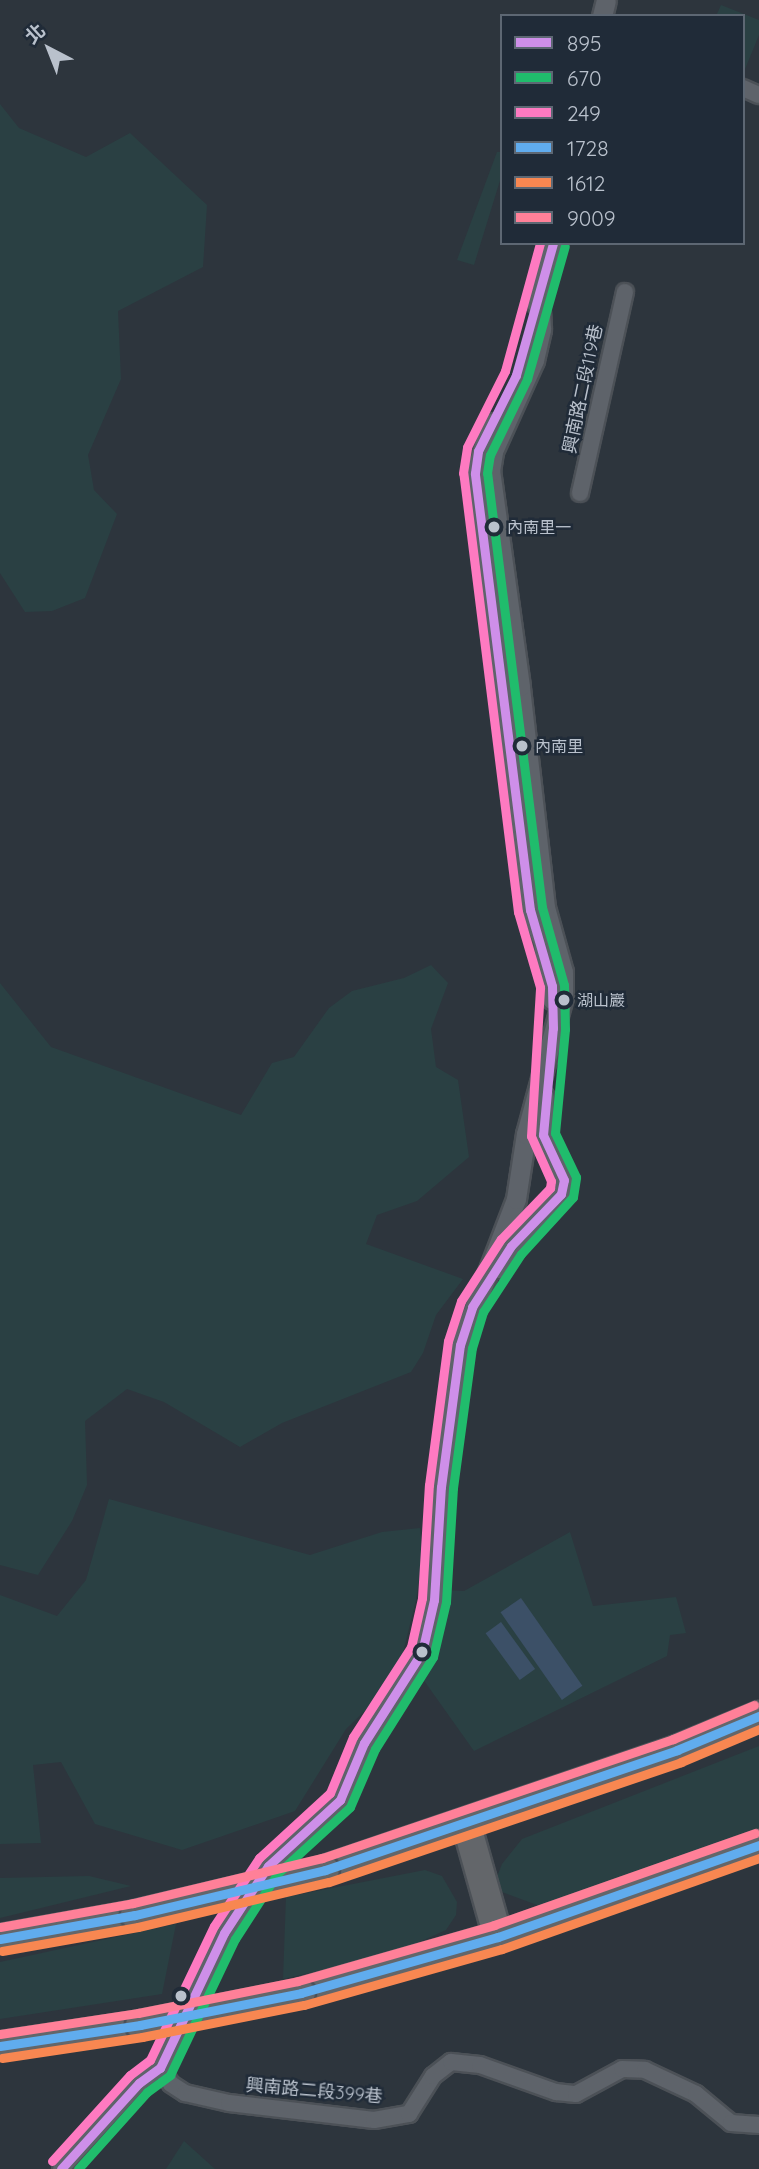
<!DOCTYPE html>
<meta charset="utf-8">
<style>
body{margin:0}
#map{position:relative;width:759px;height:2169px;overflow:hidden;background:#2d353d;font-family:Quicksand,"Noto Sans TC",sans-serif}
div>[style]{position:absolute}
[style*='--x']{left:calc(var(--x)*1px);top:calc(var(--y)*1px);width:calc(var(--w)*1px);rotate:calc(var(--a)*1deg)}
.green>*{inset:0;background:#2a4043}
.water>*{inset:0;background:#3c5067;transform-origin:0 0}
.roads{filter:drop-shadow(2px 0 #4c5157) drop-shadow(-2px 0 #4c5157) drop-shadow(0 2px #4c5157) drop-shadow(0 -2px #4c5157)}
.minor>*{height:16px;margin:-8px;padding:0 8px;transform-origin:8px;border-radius:8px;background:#5e636a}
.tertiary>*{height:19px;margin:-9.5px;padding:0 9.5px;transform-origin:9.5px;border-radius:9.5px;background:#5e636a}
.motorway>*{height:28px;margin:-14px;padding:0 14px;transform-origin:14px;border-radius:14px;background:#63666a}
.bridges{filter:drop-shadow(2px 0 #4a5158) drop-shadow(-2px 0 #4a5158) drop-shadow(0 2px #4a5158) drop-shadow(0 -2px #4a5158)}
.motorway-bridge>*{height:28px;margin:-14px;padding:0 14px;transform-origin:14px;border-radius:14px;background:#63666a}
.bus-1>*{height:9px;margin:-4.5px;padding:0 4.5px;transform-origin:4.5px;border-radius:4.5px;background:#ce8fe9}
.bus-2>*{height:9px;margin:-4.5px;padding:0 4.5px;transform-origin:4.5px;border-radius:4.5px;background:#20bc6c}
.bus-3>*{height:9px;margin:-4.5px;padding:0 4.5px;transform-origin:4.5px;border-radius:4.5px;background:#fe7ac1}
.bus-4>*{height:9px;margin:-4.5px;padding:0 4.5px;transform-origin:4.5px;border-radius:4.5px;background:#60acee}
.bus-5>*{height:9px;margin:-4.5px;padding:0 4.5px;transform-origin:4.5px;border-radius:4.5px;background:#f88751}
.bus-6>*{height:9px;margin:-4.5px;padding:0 4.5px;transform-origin:4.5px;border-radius:4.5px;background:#ff8098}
.dots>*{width:19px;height:19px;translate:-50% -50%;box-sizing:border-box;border:4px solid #202b38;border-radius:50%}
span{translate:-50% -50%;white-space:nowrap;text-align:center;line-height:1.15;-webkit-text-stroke:5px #202b38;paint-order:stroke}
.bus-label{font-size:16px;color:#b9c1cc}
.left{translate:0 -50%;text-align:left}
.street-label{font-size:18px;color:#b9c1cc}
.legend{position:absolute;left:500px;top:14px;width:245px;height:231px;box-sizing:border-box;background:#202b38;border:2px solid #5d6773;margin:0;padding:9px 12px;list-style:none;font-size:21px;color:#b9c1cc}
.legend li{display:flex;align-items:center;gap:14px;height:35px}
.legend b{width:35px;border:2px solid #5d6773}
.north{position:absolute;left:14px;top:14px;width:70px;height:70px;-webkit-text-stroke:5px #202b38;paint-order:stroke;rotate:318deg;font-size:19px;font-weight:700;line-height:28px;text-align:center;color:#b9c1cc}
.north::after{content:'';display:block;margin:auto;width:24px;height:32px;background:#b9c1cc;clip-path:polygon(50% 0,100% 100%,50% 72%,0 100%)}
</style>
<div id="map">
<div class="green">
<i style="clip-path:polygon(721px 5px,759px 20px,759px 35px,743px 74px,743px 16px,716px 16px)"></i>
<i style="clip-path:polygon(0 104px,19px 128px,86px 157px,130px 133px,207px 205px,203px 267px,118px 311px,121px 379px,88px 455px,94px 490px,117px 514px,85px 598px,52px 611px,25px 612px,0 573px)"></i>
<i style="clip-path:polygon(497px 152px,502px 152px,502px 174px,474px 265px,457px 260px)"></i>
<i style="clip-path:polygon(431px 965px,448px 983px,431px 1029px,436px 1067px,458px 1080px,469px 1157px,417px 1201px,377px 1215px,366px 1244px,463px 1279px,436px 1315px,423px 1353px,411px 1372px,282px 1423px,240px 1447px,164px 1402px,127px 1389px,85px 1421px,87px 1485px,72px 1521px,38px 1575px,0 1565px,0 983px,51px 1047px,241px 1115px,272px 1063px,294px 1057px,329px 1008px,352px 991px,404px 978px)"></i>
<i style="clip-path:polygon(109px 1499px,310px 1555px,382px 1532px,420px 1528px,423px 1553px,416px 1600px,396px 1681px,346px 1729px,295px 1811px,182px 1850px,95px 1824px,61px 1762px,33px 1765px,41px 1843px,0 1844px,0 1595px,57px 1616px,86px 1580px)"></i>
<i style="clip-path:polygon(570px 1532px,593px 1606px,676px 1597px,686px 1633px,670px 1635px,667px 1656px,474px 1751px,420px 1675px,433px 1643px,443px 1590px,464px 1591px)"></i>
<i style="clip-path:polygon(759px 1746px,759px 1832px,545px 1908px,499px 1891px,495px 1882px,502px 1864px,522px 1839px)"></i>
<i style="clip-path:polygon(425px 1870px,442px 1876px,457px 1902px,456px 1915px,446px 1930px,395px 1953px,283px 1979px,286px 1897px)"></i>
<i style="clip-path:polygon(89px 1876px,131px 1886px,0 1918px,0 1878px)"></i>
<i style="clip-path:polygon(176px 1924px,162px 1994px,0 2019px,0 1962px)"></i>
<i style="clip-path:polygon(184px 2141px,215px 2169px,166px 2169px)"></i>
</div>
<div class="water">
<i style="left:521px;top:1598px;width:107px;height:25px;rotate:55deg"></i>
<i style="left:501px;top:1622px;width:58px;height:19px;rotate:54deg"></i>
</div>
<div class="roads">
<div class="minor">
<i style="--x:743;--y:88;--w:17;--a:24"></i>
<i style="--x:580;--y:493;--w:206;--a:-77.4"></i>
<i style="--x:61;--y:2169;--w:116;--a:-47.8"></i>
<i style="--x:139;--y:2083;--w:26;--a:-36"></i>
<i style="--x:160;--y:2068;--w:19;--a:55"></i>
<i style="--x:171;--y:2084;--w:17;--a:33"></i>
<i style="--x:185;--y:2093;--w:45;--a:12.8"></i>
<i style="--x:229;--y:2103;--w:146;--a:6.7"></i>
<i style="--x:374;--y:2120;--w:36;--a:-10"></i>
<i style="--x:409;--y:2114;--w:45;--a:-57.7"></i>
<i style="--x:433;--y:2076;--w:23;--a:-38"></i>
<i style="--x:451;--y:2062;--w:29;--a:6"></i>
<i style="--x:480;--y:2065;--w:81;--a:19.6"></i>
<i style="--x:556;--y:2092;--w:20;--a:6"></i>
<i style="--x:576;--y:2094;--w:52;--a:-28.5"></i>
<i style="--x:622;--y:2069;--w:23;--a:2"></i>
<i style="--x:645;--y:2070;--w:56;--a:25.2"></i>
<i style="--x:696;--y:2094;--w:45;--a:39.6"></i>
<i style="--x:731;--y:2123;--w:28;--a:4"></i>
</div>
<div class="tertiary">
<i style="--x:602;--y:16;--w:16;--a:-76"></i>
<i style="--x:536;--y:303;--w:62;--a:-74.2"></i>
<i style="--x:491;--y:423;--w:52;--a:107.7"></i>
<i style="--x:475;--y:473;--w:440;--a:82.8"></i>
<i style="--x:530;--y:910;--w:35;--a:68"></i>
<i style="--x:543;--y:943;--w:57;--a:80.9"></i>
<i style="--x:498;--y:1268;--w:26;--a:-59"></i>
<i style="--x:511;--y:1246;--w:72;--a:-46.1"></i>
<i style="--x:561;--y:1194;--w:14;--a:-78"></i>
<i style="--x:564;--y:1180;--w:50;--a:-115"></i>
<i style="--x:543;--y:1135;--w:39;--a:-89"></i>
<i style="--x:160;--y:2068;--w:149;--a:-64.6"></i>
<i style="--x:224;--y:1933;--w:80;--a:-56.7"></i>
<i style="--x:268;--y:1866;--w:98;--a:-42.5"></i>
<i style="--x:340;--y:1800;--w:62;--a:-67.2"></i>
<i style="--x:364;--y:1743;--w:108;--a:-57.5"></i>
<i style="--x:422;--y:1652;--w:53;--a:-77"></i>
<i style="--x:434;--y:1600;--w:113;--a:-86.5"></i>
<i style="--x:441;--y:1487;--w:143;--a:-82.4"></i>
<i style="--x:460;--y:1345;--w:156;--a:-69"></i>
<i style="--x:516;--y:1199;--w:66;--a:-81.3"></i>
<i style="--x:526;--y:1134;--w:142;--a:-74.9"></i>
<i style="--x:563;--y:997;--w:25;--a:-90"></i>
<i style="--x:563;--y:972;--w:67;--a:-105.5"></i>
<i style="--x:545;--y:907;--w:222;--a:-96.5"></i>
<i style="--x:520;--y:686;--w:217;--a:-97.9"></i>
<i style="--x:490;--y:471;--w:20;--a:-81"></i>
<i style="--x:493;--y:451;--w:100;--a:-65.7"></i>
<i style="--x:534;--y:360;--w:32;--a:-77"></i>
<i style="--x:541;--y:329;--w:36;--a:-93"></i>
</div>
<div class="motorway">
<i style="--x:466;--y:1823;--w:118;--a:74.3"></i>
<i style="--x:325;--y:1870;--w:372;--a:-18.8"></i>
<i style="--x:677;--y:1750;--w:89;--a:-22.5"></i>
<i style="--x:0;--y:1939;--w:137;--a:-10.1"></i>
<i style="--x:301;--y:1993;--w:205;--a:-15.9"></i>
<i style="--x:498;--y:1937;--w:277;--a:-19.4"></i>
<i style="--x:0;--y:2046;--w:142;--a:-8.5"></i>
</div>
</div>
<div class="bridges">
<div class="motorway-bridge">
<i style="--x:135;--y:1915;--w:195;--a:-13.3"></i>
<i style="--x:140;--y:2025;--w:164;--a:-11.2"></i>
</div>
</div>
<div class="bus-1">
<i style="--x:61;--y:2169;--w:116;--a:-47.8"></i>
<i style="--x:139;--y:2083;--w:26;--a:-36"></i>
<i style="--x:160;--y:2068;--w:149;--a:-64.6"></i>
<i style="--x:224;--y:1933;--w:80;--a:-56.7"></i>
<i style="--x:268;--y:1866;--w:98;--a:-42.5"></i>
<i style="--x:340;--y:1800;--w:62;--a:-67.2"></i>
<i style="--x:364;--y:1743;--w:108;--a:-57.5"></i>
<i style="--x:422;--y:1652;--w:53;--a:-77"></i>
<i style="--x:434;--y:1600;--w:113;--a:-86.5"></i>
<i style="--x:441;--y:1487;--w:143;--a:-82.4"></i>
<i style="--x:460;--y:1345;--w:40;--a:-72"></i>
<i style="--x:472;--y:1307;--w:72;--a:-57.4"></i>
<i style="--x:511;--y:1246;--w:72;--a:-46.1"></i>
<i style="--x:561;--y:1194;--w:14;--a:-78"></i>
<i style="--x:564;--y:1180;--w:50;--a:-115"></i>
<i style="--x:543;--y:1135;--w:107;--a:-84.7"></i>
<i style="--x:553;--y:1028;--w:42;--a:-91.4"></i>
<i style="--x:552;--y:986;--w:79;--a:-106.1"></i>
<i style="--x:530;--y:910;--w:440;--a:-97.2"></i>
<i style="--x:475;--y:473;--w:22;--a:-82"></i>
<i style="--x:478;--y:451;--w:85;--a:-63.4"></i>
<i style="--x:516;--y:375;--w:137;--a:-74.3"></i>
</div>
<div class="bus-2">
<i style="--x:78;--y:2169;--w:103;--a:-48.1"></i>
<i style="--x:147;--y:2092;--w:29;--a:-36"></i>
<i style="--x:170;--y:2075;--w:151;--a:-64.5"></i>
<i style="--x:235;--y:1939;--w:77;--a:-57.1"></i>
<i style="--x:277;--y:1874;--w:99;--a:-42.5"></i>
<i style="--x:350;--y:1807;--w:63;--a:-66.7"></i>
<i style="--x:375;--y:1749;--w:109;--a:-57.8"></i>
<i style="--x:433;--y:1657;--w:57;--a:-76.7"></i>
<i style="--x:446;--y:1602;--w:114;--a:-86.5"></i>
<i style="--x:453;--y:1488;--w:141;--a:-82.3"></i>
<i style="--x:472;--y:1348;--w:38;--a:-73"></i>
<i style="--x:483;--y:1312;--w:69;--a:-56.8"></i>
<i style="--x:521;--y:1254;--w:77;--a:-47.6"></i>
<i style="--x:573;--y:1197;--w:20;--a:-81"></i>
<i style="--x:576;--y:1177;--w:49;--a:-115.5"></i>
<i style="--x:555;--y:1133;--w:104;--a:-84.5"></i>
<i style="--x:565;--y:1029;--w:44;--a:-91.3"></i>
<i style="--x:564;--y:985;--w:81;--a:-105.8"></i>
<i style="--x:542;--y:907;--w:437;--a:-97.2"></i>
<i style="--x:487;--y:473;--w:18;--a:-81"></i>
<i style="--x:490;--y:455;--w:85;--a:-64"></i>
<i style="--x:527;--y:379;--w:138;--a:-74.1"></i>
</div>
<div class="bus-3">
<i style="--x:52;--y:2161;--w:116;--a:-47.8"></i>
<i style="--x:130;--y:2075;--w:25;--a:-37"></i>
<i style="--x:150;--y:2060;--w:148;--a:-64.5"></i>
<i style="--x:214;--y:1926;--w:82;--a:-56.5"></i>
<i style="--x:259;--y:1858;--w:96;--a:-42.5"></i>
<i style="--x:330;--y:1793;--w:61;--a:-67.7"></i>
<i style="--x:353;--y:1737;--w:107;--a:-57.2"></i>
<i style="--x:411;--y:1647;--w:50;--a:-77.3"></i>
<i style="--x:422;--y:1598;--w:113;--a:-86.5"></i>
<i style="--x:429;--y:1485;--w:145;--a:-82.5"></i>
<i style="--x:448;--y:1341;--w:42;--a:-72"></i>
<i style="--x:461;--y:1301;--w:74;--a:-57.2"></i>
<i style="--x:501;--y:1239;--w:71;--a:-46.1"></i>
<i style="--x:550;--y:1188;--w:7;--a:-82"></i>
<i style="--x:551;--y:1181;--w:49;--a:-114"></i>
<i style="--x:531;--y:1136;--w:149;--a:-86.5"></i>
<i style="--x:540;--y:987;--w:78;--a:-106.3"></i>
<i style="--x:518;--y:912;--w:442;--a:-97.1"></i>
<i style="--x:463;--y:473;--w:26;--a:-81"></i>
<i style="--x:467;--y:447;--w:85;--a:-63.4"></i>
<i style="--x:505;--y:371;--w:133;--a:-74.7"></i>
</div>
<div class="bus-4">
<i style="--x:0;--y:1939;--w:137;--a:-10.1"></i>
<i style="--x:135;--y:1915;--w:195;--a:-13.3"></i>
<i style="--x:325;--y:1870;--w:372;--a:-18.8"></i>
<i style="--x:677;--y:1750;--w:89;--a:-22.5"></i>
<i style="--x:0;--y:2046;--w:142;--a:-8.5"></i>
<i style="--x:140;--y:2025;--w:164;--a:-11.2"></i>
<i style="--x:301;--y:1993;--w:205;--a:-15.9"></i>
<i style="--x:498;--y:1937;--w:277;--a:-19.4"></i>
</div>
<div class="bus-5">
<i style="--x:2;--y:1951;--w:138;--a:-10"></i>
<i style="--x:138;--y:1927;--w:196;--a:-13.3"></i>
<i style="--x:329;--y:1882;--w:372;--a:-18.8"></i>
<i style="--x:681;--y:1762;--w:85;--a:-22.9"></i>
<i style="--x:2;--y:2058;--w:142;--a:-8.5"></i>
<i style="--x:142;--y:2037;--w:165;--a:-11.2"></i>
<i style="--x:304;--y:2005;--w:206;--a:-15.8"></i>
<i style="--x:502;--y:1949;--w:273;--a:-19.5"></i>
</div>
<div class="bus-6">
<i style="--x:0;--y:1927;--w:135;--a:-10.2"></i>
<i style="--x:133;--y:1903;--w:194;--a:-13.4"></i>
<i style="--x:322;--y:1858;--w:371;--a:-18.7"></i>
<i style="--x:673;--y:1739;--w:88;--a:-22.8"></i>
<i style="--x:0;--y:2034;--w:140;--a:-8.7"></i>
<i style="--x:138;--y:2013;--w:163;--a:-11.3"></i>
<i style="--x:298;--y:1981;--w:204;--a:-15.9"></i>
<i style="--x:494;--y:1925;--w:277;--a:-19.4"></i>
</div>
<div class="dots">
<i style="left:494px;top:527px;background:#b9c1cc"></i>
<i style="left:522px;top:746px;background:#b9c1cc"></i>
<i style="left:564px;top:1000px;background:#b9c1cc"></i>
<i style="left:422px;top:1652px;background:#b9c1cc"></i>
<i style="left:181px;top:1996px;background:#b9c1cc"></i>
</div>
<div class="bus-label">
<span class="left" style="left:507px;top:527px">內南里一</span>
<span class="left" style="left:535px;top:746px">內南里</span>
<span class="left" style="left:577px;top:1000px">湖山巖</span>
</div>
<div class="street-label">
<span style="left:583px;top:389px;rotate:-78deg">興南路二段119巷</span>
<span style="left:314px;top:2091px;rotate:5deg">興南路二段399巷</span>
</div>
<ul class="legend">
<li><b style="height:9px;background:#ce8fe9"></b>895</li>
<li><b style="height:9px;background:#20bc6c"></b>670</li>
<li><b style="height:9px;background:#fe7ac1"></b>249</li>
<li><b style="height:9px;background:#60acee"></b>1728</li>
<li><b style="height:9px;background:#f88751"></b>1612</li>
<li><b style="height:9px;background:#ff8098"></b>9009</li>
</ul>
<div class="north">北</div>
</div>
